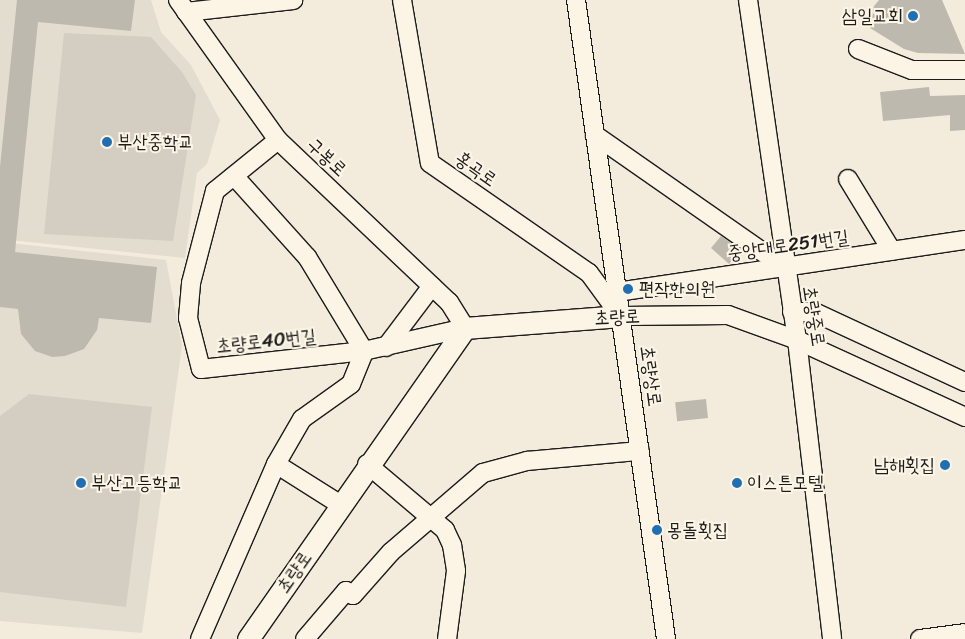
<!DOCTYPE html>
<meta charset="utf-8">
<style>
body{margin:0}
#map{position:relative;width:965px;height:639px;overflow:hidden;background:#f3ecdd;font-family:Sriracha,"Poor Story",sans-serif}
div>[style]{position:absolute}
[style*='--x']{left:calc(var(--x)*1px);top:calc(var(--y)*1px);width:calc(var(--w)*1px);rotate:calc(var(--a)*1deg)}
.built>*{inset:0;background:#e3ddcf}
.green>*{inset:0;background:#d3cec1}
.building>*{inset:0;background:#beb9ae;transform-origin:0 0}
.roads{filter:drop-shadow(1px 0 #1c1c1c) drop-shadow(-1px 0 #1c1c1c) drop-shadow(0 1px #1c1c1c) drop-shadow(0 -1px #1c1c1c)}
.minor>*{height:18px;margin:-9px;padding:0 9px;transform-origin:9px;border-radius:9px;background:#fcf5e5}
.major>*{height:21px;margin:-10.5px;padding:0 10.5px;transform-origin:10.5px;border-radius:10.5px;background:#fcf5e5}
.dots>*{width:14px;height:14px;translate:-50% -50%;box-sizing:border-box;border:2px solid #fcf5e5;border-radius:50%}
span{translate:-50% -50%;white-space:nowrap;text-align:center;line-height:1.15;-webkit-text-stroke:4px #fcf5e5;paint-order:stroke}
.poi-label{font-size:19px;color:#1c1c1c}
.right{translate:-100% -50%;text-align:right}
.left{translate:0 -50%;text-align:left}
.street-label{font-size:19px;color:#1c1c1c}
</style>
<div id="map">
<div class="built">
<i style="clip-path:polygon(0 0,151px 0,161px 32px,191px 65px,220px 120px,207px 164px,197px 173px,185px 258px,0 239px)"></i>
<i style="clip-path:polygon(0 242px,166px 260px,182px 346px,142px 633px,0 621px)"></i>
</div>
<div class="green">
<i style="clip-path:polygon(64px 33px,151px 37px,182px 72px,196px 95px,173px 241px,44px 234px)"></i>
<i style="clip-path:polygon(29px 394px,152px 407px,126px 607px,0 592px,0 416px)"></i>
</div>
<div class="building">
<i style="clip-path:polygon(17px 0,135px 0,131px 31px,38px 22px,15px 252px,157px 267px,151px 323px,99px 318px,97px 330px,84px 349px,65px 356px,52px 357px,35px 351px,21px 334px,18px 309px,0 307px,0 167px)"></i>
<i style="clip-path:polygon(879px 0,942px 0,965px 54px,918px 53px,904px 49px,870px 28px,874px 6px)"></i>
<i style="clip-path:polygon(929px 87px,930px 96px,965px 95px,965px 130px,950px 131px,950px 115px,883px 121px,880px 92px)"></i>
<i style="clip-path:polygon(721px 236px,741px 250px,729px 264px,711px 248px)"></i>
<i style="left:706px;top:399px;width:19px;height:31px;rotate:84deg"></i>
</div>
<div class="roads">
<div class="minor">
<i style="--x:178;--y:0;--w:172;--a:54.5"></i>
<i style="--x:278;--y:140;--w:236;--a:43.5"></i>
<i style="--x:449;--y:302;--w:31;--a:58"></i>
<i style="--x:465;--y:328;--w:104;--a:167.2"></i>
<i style="--x:364;--y:351;--w:164;--a:173.7"></i>
<i style="--x:201;--y:369;--w:53;--a:-104.3"></i>
<i style="--x:188;--y:318;--w:35;--a:-85"></i>
<i style="--x:191;--y:283;--w:95;--a:-75.4"></i>
<i style="--x:215;--y:191;--w:81;--a:-39"></i>
<i style="--x:402;--y:0;--w:165;--a:80.3"></i>
<i style="--x:430;--y:163;--w:193;--a:34.7"></i>
<i style="--x:589;--y:273;--w:51;--a:53.8"></i>
<i style="--x:576;--y:0;--w:645;--a:81.98"></i>
<i style="--x:748;--y:0;--w:344;--a:81.8"></i>
<i style="--x:797;--y:340;--w:301;--a:83.3"></i>
<i style="--x:186;--y:12;--w:108;--a:-6.4"></i>
<i style="--x:858;--y:49;--w:58;--a:21.3"></i>
<i style="--x:912;--y:70;--w:53;--a:0"></i>
<i style="--x:595;--y:135;--w:231;--a:34.9"></i>
<i style="--x:848;--y:179;--w:84;--a:58.6"></i>
<i style="--x:617;--y:292;--w:352;--a:-8.5"></i>
<i style="--x:792;--y:312;--w:22;--a:0"></i>
<i style="--x:814;--y:312;--w:166;--a:24.9"></i>
<i style="--x:621;--y:316;--w:107;--a:-0.5"></i>
<i style="--x:728;--y:315;--w:73;--a:19.9"></i>
<i style="--x:797;--y:340;--w:185;--a:24.6"></i>
<i style="--x:386;--y:347;--w:76;--a:-53"></i>
<i style="--x:276;--y:464;--w:77;--a:32.2"></i>
<i style="--x:367;--y:464;--w:102;--a:40.2"></i>
<i style="--x:445;--y:530;--w:17;--a:65"></i>
<i style="--x:452;--y:545;--w:26;--a:81"></i>
<i style="--x:456;--y:571;--w:69;--a:97.5"></i>
<i style="--x:200;--y:639;--w:191;--a:-66.5"></i>
<i style="--x:276;--y:464;--w:52;--a:-60"></i>
<i style="--x:302;--y:419;--w:60;--a:-35.5"></i>
<i style="--x:351;--y:384;--w:35;--a:-68"></i>
<i style="--x:364;--y:351;--w:110;--a:-121.2"></i>
<i style="--x:307;--y:257;--w:109;--a:-132"></i>
<i style="--x:305;--y:639;--w:63;--a:-49.5"></i>
<i style="--x:346;--y:591;--w:8;--a:30"></i>
<i style="--x:353;--y:595;--w:57;--a:-48.5"></i>
<i style="--x:391;--y:552;--w:121;--a:-40.7"></i>
<i style="--x:483;--y:473;--w:46;--a:-15.3"></i>
<i style="--x:527;--y:461;--w:113;--a:-5.1"></i>
<i style="--x:920;--y:639;--w:45;--a:-7.6"></i>
</div>
<div class="major">
<i style="--x:248;--y:639;--w:379;--a:-55.1"></i>
<i style="--x:465;--y:328;--w:156;--a:-4.4"></i>
</div>
</div>
<div class="dots">
<i style="left:913px;top:16px;background:#1f6fb2"></i>
<i style="left:107px;top:142px;background:#1f6fb2"></i>
<i style="left:628px;top:289px;background:#1f6fb2"></i>
<i style="left:945px;top:465px;background:#1f6fb2"></i>
<i style="left:81px;top:483px;background:#1f6fb2"></i>
<i style="left:737px;top:483px;background:#1f6fb2"></i>
<i style="left:657px;top:530px;background:#1f6fb2"></i>
</div>
<div class="poi-label">
<span class="right" style="left:903px;top:16px">삼일교회</span>
<span class="left" style="left:117px;top:142px">부산중학교</span>
<span class="left" style="left:639px;top:289px">편작한의원</span>
<span class="right" style="left:935px;top:465px">남해횟집</span>
<span class="left" style="left:91px;top:483px">부산고등학교</span>
<span class="left" style="left:747px;top:483px">이스튼모텔</span>
<span class="left" style="left:667px;top:530px">몽돌횟집</span>
</div>
<div class="street-label">
<span style="left:327px;top:157px;rotate:43deg">구봉로</span>
<span style="left:476px;top:169px;rotate:35deg">홍곡로</span>
<span style="left:788px;top:245px;rotate:-8deg">중앙대로251번길</span>
<span style="left:814px;top:316px;rotate:81deg">초량중로</span>
<span style="left:617px;top:317px;rotate:-3deg">초량로</span>
<span style="left:266px;top:341px;rotate:-6deg">초량로40번길</span>
<span style="left:651px;top:376px;rotate:82deg">초량상로</span>
<span style="left:294px;top:572px;rotate:-55deg">초량로</span>
</div>
</div>
